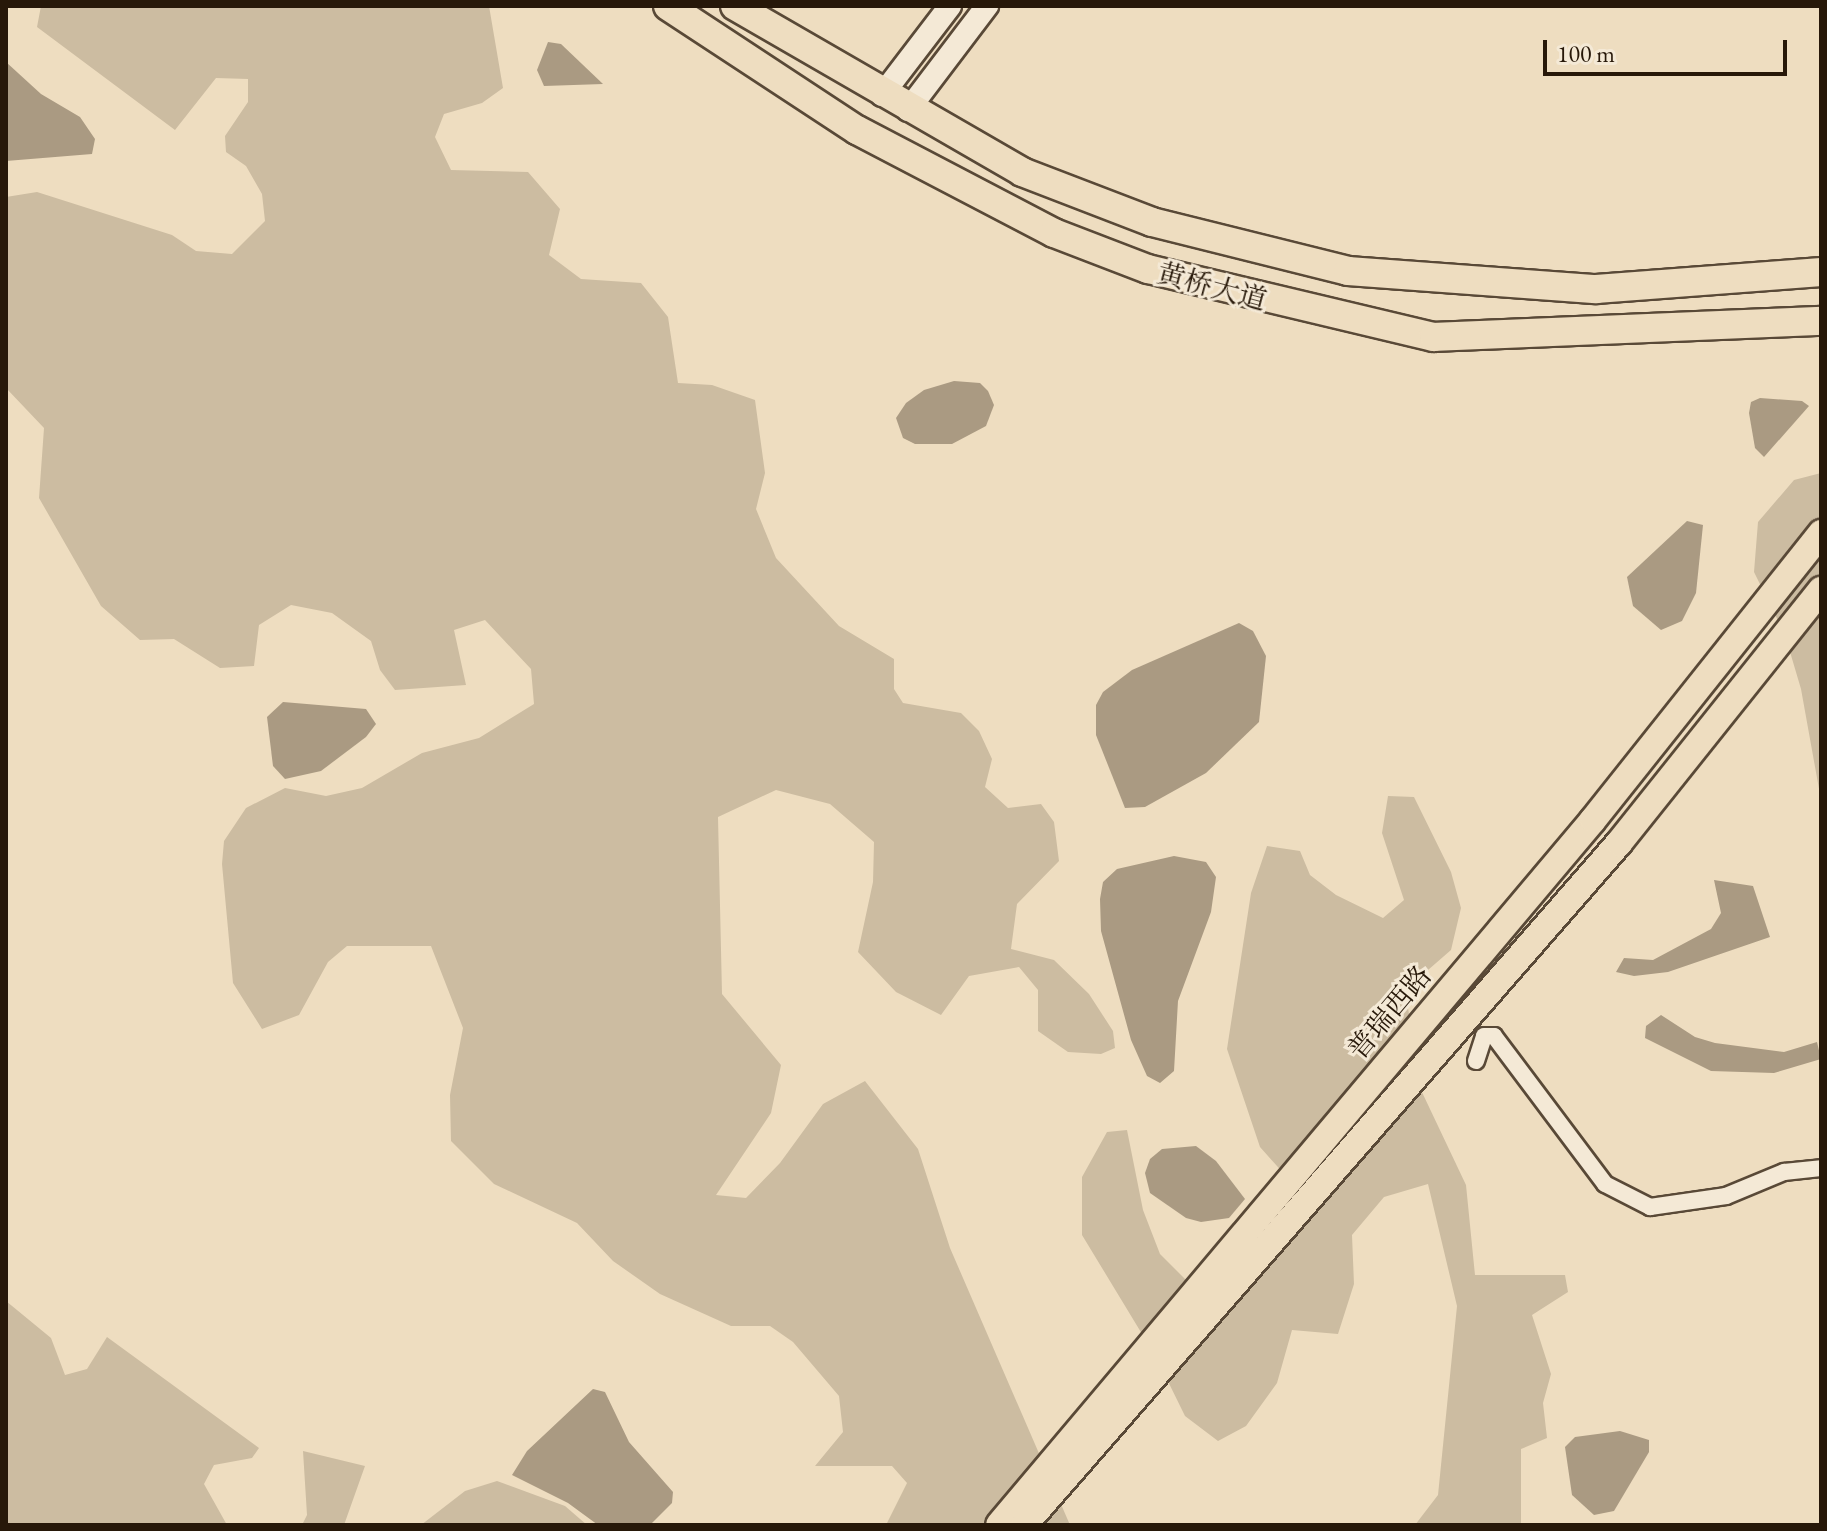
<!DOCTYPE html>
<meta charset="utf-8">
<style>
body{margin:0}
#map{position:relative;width:1827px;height:1531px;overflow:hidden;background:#eeddc0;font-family:"EB Garamond","Noto Serif SC",serif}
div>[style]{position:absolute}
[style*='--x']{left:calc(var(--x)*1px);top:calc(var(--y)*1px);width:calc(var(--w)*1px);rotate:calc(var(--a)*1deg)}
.green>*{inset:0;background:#ccbca1}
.water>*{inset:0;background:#aa9a82}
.roads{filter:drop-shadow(2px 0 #594937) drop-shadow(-2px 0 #594937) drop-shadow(0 2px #594937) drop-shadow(0 -2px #594937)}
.minor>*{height:16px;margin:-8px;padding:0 8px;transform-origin:8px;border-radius:8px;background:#f4e9d6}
.tertiary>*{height:22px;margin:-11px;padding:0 11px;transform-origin:11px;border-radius:11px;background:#f4e9d6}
.primary>*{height:26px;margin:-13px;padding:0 13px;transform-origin:13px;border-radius:13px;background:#eeddc0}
.trunk>*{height:28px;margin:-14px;padding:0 14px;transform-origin:14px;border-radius:14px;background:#eeddc0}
span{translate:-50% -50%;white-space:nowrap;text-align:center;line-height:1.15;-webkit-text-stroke:6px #f4e9d6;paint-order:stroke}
.street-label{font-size:28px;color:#271809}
.frame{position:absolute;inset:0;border:8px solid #271809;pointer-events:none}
.scale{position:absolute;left:1543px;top:40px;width:244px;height:36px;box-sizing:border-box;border:4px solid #271809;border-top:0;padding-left:10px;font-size:24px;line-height:28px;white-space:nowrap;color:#271809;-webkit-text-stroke:6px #f4e9d6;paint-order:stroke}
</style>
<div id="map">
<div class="green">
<i style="clip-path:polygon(41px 6px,489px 6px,503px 88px,482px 103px,444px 114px,435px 137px,451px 170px,528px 172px,560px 209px,549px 255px,581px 279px,641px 283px,668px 317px,678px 383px,712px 385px,755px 400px,765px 473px,756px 509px,776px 558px,839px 626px,894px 659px,894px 689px,903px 703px,961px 713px,979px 731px,992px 759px,985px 787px,1008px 808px,1041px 804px,1054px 822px,1059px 861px,1017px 904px,1011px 949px,1054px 960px,1089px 994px,1113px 1031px,1115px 1048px,1101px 1054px,1068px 1052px,1038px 1031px,1038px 990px,1019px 967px,969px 976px,941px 1015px,896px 992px,858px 952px,873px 882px,874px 842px,830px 804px,776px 790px,718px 817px,722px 994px,781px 1065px,771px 1113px,716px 1195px,746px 1198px,780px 1163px,823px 1104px,865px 1081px,918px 1149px,950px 1248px,1070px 1525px,886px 1525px,907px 1483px,892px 1466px,815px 1466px,843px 1432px,839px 1396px,793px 1342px,770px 1326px,731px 1326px,660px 1294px,613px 1261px,577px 1223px,494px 1184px,451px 1141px,450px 1095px,463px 1028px,431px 946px,347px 946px,328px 962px,299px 1015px,262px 1029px,233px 983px,222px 864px,224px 841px,246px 808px,285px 788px,326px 796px,362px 788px,422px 753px,479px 738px,534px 704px,531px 669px,485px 620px,454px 630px,466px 685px,395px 690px,380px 670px,371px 641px,332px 613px,291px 605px,259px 625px,254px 666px,220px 668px,174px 639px,140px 640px,101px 606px,39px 498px,44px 428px,6px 388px,6px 197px,37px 192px,172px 235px,196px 251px,232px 254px,265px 221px,262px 194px,246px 166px,226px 152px,225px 136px,248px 102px,248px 79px,216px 78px,175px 130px,37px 27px)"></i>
<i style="clip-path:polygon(1821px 473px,1821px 800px,1801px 689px,1785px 635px,1754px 572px,1758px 522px,1794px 480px)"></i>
<i style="clip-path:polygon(1388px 796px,1414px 797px,1451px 872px,1461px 908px,1451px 950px,1405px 990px,1409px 1014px,1458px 1027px,1450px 1058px,1420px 1088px,1466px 1185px,1475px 1275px,1565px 1275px,1568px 1292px,1532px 1315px,1551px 1374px,1543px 1403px,1547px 1438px,1521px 1449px,1521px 1525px,1415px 1525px,1438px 1495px,1457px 1306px,1428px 1184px,1384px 1197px,1352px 1235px,1354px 1284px,1338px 1334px,1292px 1330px,1277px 1383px,1246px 1426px,1218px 1441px,1185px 1416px,1156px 1357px,1082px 1235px,1082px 1177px,1107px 1132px,1127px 1130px,1143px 1210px,1160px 1254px,1193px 1287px,1286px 1176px,1260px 1147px,1227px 1049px,1251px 893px,1267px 846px,1300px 851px,1310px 875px,1336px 895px,1383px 918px,1404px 900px,1382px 833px)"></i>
<i style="clip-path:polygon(6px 1301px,51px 1338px,65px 1375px,87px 1369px,107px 1337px,259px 1448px,252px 1458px,214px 1465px,204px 1484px,227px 1525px,6px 1525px)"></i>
<i style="clip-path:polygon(303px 1451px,365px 1466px,344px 1525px,302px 1525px,307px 1515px)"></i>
<i style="clip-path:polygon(497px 1481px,565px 1506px,587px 1525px,421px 1525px,465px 1491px)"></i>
</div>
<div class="water">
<i style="clip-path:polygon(548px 42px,561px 44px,603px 84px,544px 86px,537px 70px)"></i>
<i style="clip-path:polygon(6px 62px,41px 94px,80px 117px,95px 139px,92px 154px,6px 161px)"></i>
<i style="clip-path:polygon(954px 381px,980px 383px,988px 391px,994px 405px,986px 426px,952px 444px,915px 444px,903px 438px,896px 418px,906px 403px,924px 390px)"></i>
<i style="clip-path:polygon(1760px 398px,1802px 401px,1809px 406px,1764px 457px,1755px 448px,1749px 413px,1751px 402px)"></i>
<i style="clip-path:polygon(1687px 521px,1703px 525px,1696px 593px,1682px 621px,1661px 630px,1633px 606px,1627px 577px)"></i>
<i style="clip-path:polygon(1239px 623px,1253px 631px,1266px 656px,1259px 722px,1206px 773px,1145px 807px,1125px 808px,1096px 735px,1096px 705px,1103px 692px,1132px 670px)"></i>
<i style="clip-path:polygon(283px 702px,366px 709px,376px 724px,366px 737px,321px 771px,285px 779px,273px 766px,267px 717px)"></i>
<i style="clip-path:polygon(1174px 856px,1206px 862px,1216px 877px,1211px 912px,1178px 1001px,1174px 1071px,1160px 1083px,1147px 1076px,1131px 1040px,1101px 931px,1100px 899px,1103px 882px,1117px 869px)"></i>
<i style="clip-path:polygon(1714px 880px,1753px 886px,1770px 937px,1668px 972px,1634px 976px,1616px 972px,1624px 958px,1653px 960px,1711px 929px,1721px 913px)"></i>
<i style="clip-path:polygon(1661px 1015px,1695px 1037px,1715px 1043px,1784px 1052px,1817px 1042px,1821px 1059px,1774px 1073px,1711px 1071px,1645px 1038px,1646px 1026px)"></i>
<i style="clip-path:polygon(1196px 1146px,1216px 1161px,1245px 1199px,1229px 1218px,1201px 1222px,1186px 1218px,1150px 1193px,1145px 1173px,1150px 1159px,1162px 1149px)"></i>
<i style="clip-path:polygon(593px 1389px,605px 1392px,629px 1442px,673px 1492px,672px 1503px,650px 1525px,598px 1525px,568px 1503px,512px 1475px,527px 1451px)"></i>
<i style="clip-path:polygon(1620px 1431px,1649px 1440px,1649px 1452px,1614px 1511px,1594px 1515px,1572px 1495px,1565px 1447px,1575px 1437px)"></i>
</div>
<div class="roads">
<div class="minor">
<i style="--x:1476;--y:1061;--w:26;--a:-72"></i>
<i style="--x:1484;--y:1036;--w:10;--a:0"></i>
<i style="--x:1494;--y:1036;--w:185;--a:53.1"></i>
<i style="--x:1605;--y:1184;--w:51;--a:27.1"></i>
<i style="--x:1650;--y:1207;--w:77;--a:-8.2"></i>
<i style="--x:1726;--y:1196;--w:63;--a:-22.5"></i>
<i style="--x:1784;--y:1172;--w:37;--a:-6"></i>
</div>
<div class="tertiary">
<i style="--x:882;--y:95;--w:112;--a:-52.6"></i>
<i style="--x:908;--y:110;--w:131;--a:-52.8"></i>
</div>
<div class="primary">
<i style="--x:999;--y:1525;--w:922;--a:-49.88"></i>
<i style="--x:1593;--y:820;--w:367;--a:-51.5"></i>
<i style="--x:1024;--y:1525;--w:905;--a:-48.9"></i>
<i style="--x:1619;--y:843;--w:324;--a:-51.4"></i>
</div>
<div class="trunk">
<i style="--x:668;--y:6;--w:226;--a:33.3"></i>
<i style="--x:857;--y:130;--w:222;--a:27.6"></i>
<i style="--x:1054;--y:233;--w:101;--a:21"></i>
<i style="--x:1148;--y:269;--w:294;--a:13.4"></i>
<i style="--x:1434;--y:337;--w:387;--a:-2.4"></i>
<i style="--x:735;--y:6;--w:332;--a:30"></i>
<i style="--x:1022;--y:172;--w:139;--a:21"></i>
<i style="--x:1152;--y:222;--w:202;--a:14"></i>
<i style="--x:1348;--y:271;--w:249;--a:4.2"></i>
<i style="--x:1596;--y:289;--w:226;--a:-4.3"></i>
</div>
</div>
<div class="street-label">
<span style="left:1212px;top:286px;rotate:15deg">黄桥大道</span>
<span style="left:1389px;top:1012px;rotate:-50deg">普瑞西路</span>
</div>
<div class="frame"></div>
<div class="scale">100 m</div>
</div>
